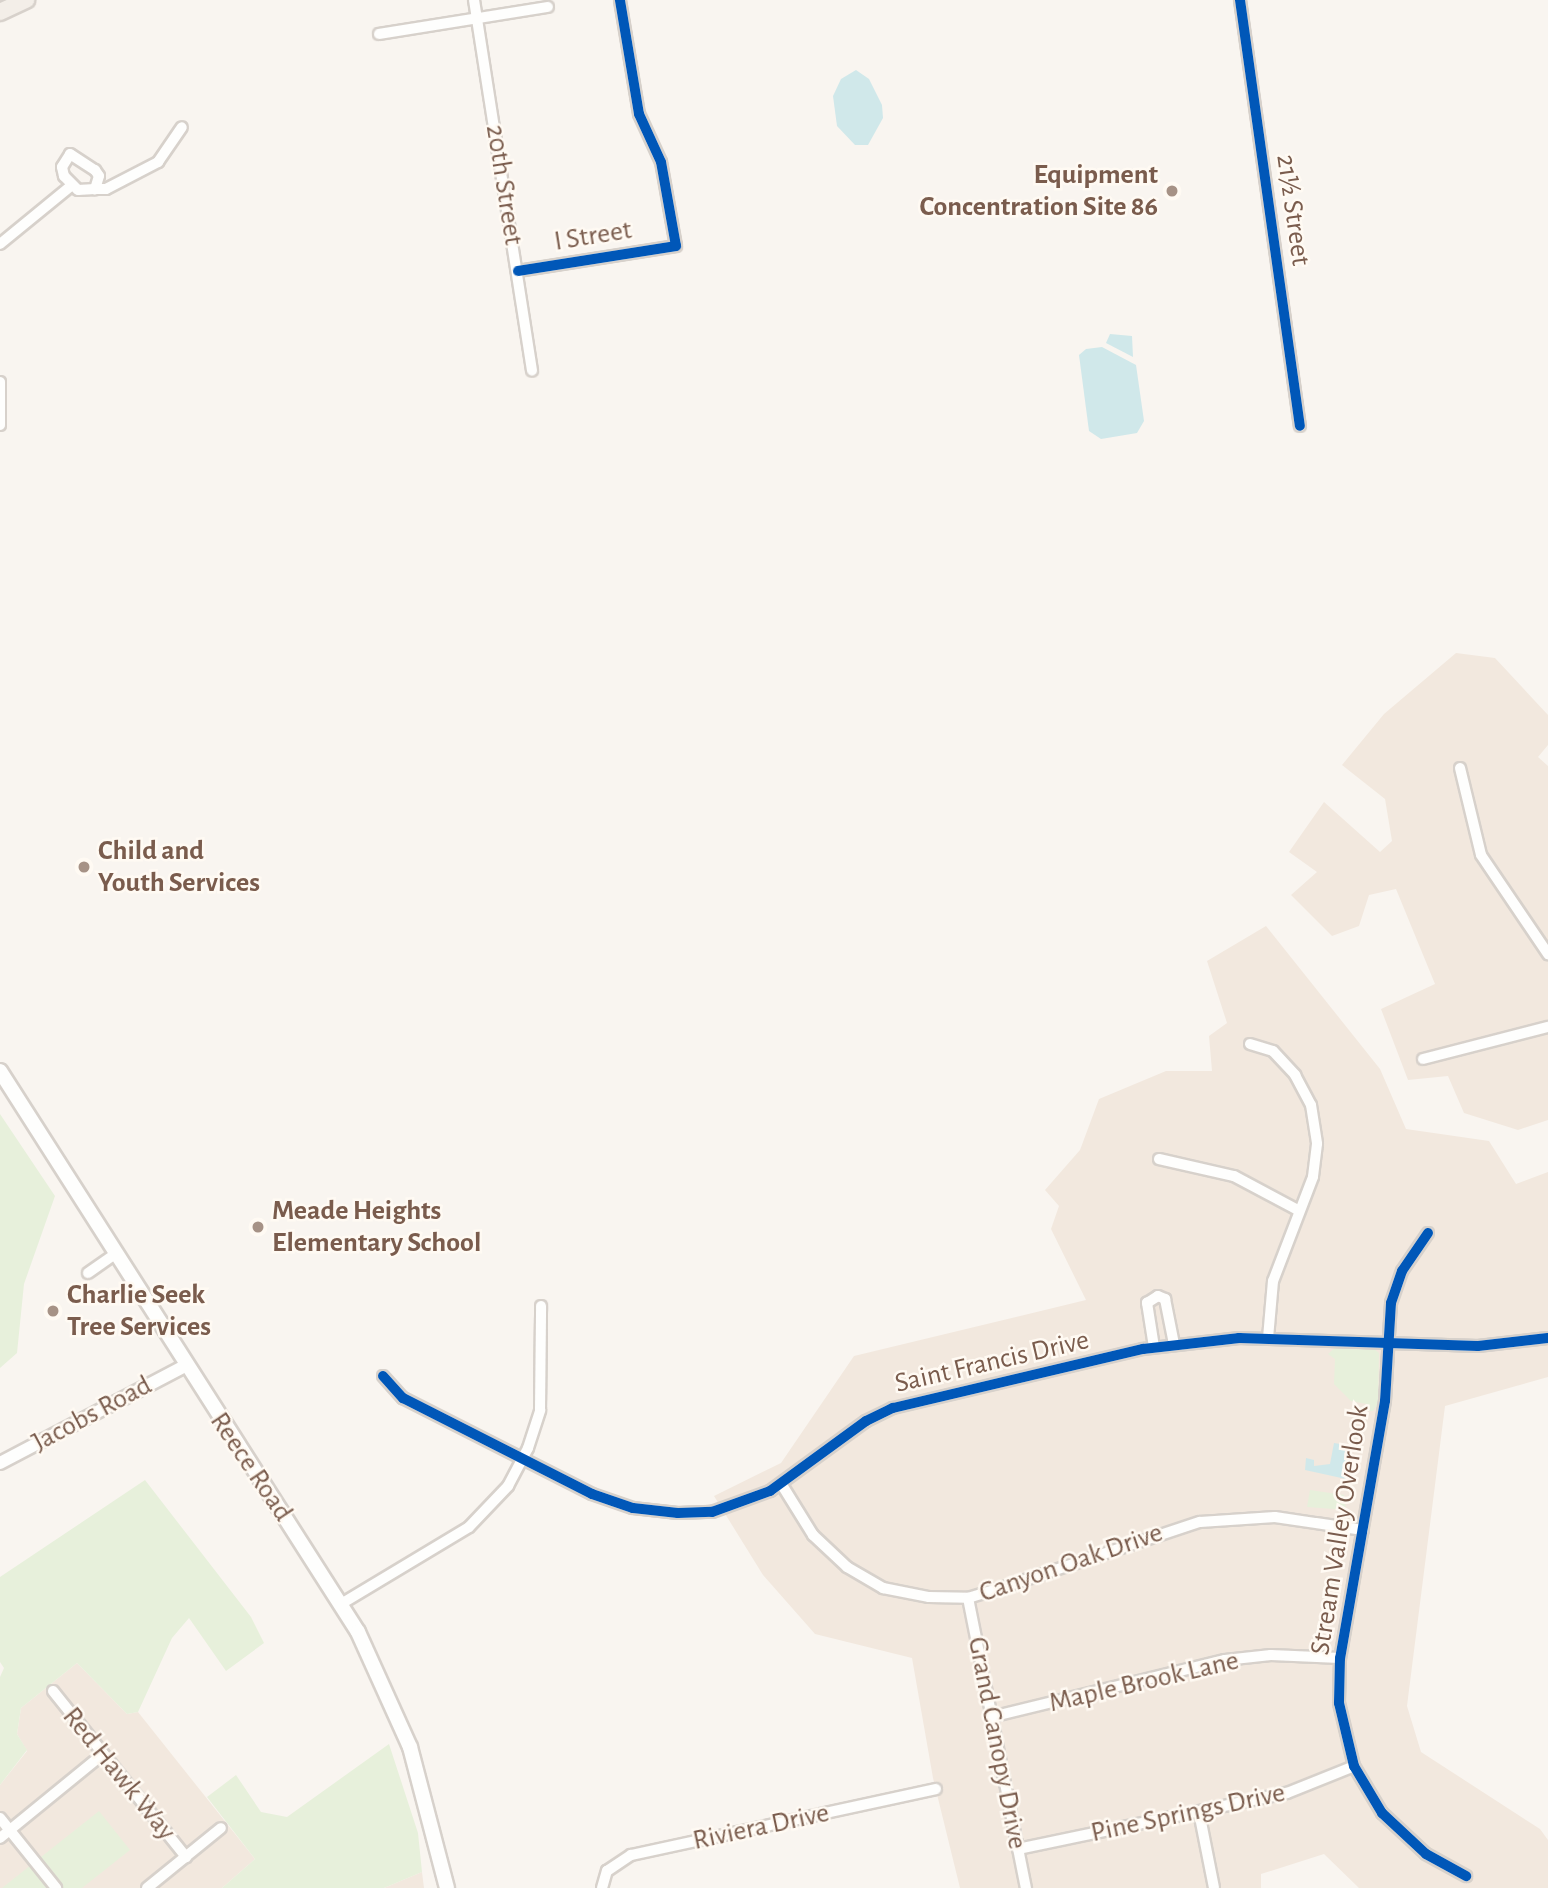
<!DOCTYPE html>
<meta charset="utf-8">
<style>
body{margin:0}
#map{position:relative;width:1548px;height:1888px;overflow:hidden;background:#f9f5f0;font-family:"Alegreya Sans",sans-serif}
div>[style]{position:absolute}
[style*='--x']{left:calc(var(--x)*1px);top:calc(var(--y)*1px);width:calc(var(--w)*1px);rotate:calc(var(--a)*1deg)}
.residential>*{inset:0;background:#f2e8de}
.green>*{inset:0;background:#e7f0db}
.water>*{inset:0;background:#d0e8ea}
.roads{filter:drop-shadow(2px 0 #d7d1cb) drop-shadow(-2px 0 #d7d1cb) drop-shadow(0 2px #d7d1cb) drop-shadow(0 -2px #d7d1cb)}
.minor>*{height:10px;margin:-5px;padding:0 5px;transform-origin:5px;border-radius:5px;background:#fefefd}
.tertiary>*{height:12px;margin:-6px;padding:0 6px;transform-origin:6px;border-radius:6px;background:#fefefd}
.secondary>*{height:14px;margin:-7px;padding:0 7px;transform-origin:7px;border-radius:7px;background:#fefefd}
.primary>*{height:16px;margin:-8px;padding:0 8px;transform-origin:8px;border-radius:8px;background:#f3eee8}
.cycleway>*{height:10px;margin:-5px;padding:0 5px;transform-origin:5px;border-radius:5px;background:#0057b8}
.dots>*{width:19px;height:19px;translate:-50% -50%;box-sizing:border-box;border:4px solid #fffaf3;border-radius:50%}
span{translate:-50% -50%;white-space:nowrap;text-align:center;line-height:1.15;-webkit-text-stroke:5px #fffaf3;paint-order:stroke}
.poi-label{font-size:28px;color:#7a5c4d;font-weight:700}
.right{translate:-100% -50%;text-align:right}
.left{translate:0 -50%;text-align:left}
.street-label{font-size:28px;color:#7a5c4d}
</style>
<div id="map">
<div class="residential">
<i style="clip-path:polygon(1456px 653px,1495px 658px,1548px 715px,1548px 745px,1538px 757px,1548px 766px,1548px 1120px,1518px 1130px,1464px 1113px,1448px 1076px,1408px 1080px,1381px 1009px,1435px 984px,1396px 889px,1369px 895px,1359px 926px,1332px 936px,1291px 895px,1317px 872px,1289px 852px,1324px 802px,1380px 852px,1392px 841px,1385px 799px,1342px 765px,1384px 714px)"></i>
<i style="clip-path:polygon(1266px 926px,1380px 1069px,1406px 1129px,1489px 1141px,1516px 1184px,1548px 1172px,1548px 1377px,1445px 1406px,1407px 1706px,1421px 1752px,1540px 1829px,1548px 1840px,1548px 1888px,1359px 1888px,1324px 1854px,1261px 1874px,1261px 1888px,960px 1888px,933px 1778px,912px 1658px,815px 1634px,763px 1575px,714px 1496px,781px 1463px,854px 1356px,1086px 1300px,1051px 1229px,1059px 1206px,1045px 1190px,1080px 1150px,1099px 1099px,1166px 1071px,1212px 1071px,1209px 1036px,1227px 1023px,1207px 961px)"></i>
<i style="clip-path:polygon(77px 1663px,127px 1714px,138px 1712px,255px 1859px,222px 1888px,0 1888px,0 1785px,27px 1751px,17px 1734px,21px 1708px)"></i>
<i style="clip-path:polygon(422px 1872px,424px 1888px,384px 1888px)"></i>
</div>
<div class="green">
<i style="clip-path:polygon(0 1114px,55px 1196px,24px 1284px,17px 1353px,0 1368px)"></i>
<i style="clip-path:polygon(1336px 1347px,1373px 1348px,1379px 1353px,1378px 1404px,1373px 1411px,1366px 1411px,1367px 1404px,1351px 1401px,1334px 1384px,1335px 1359px,1328px 1354px)"></i>
<i style="clip-path:polygon(145px 1480px,251px 1617px,264px 1643px,226px 1671px,189px 1618px,172px 1638px,138px 1712px,127px 1714px,77px 1663px,21px 1708px,17px 1734px,27px 1750px,0 1785px,0 1677px,4px 1668px,0 1662px,0 1577px)"></i>
<i style="clip-path:polygon(1310px 1490px,1344px 1495px,1346px 1510px,1307px 1507px)"></i>
<i style="clip-path:polygon(389px 1744px,418px 1833px,422px 1872px,384px 1888px,222px 1888px,255px 1859px,207px 1797px,236px 1775px,261px 1812px,287px 1817px)"></i>
<i style="clip-path:polygon(99px 1811px,130px 1850px,82px 1888px,2px 1888px)"></i>
</div>
<div class="water">
<i style="clip-path:polygon(856px 70px,869px 79px,882px 105px,883px 118px,868px 145px,855px 145px,837px 126px,833px 96px,841px 79px)"></i>
<i style="clip-path:polygon(1110px 334px,1132px 336px,1133px 357px,1106px 343px)"></i>
<i style="clip-path:polygon(1102px 347px,1136px 365px,1144px 421px,1137px 433px,1101px 439px,1089px 431px,1079px 355px,1086px 349px)"></i>
<i style="clip-path:polygon(1334px 1443px,1352px 1446px,1346px 1479px,1305px 1470px,1306px 1458px,1314px 1460px,1314px 1466px,1330px 1464px)"></i>
</div>
<div class="roads">
<div class="minor">
<i style="--x:474;--y:0;--w:375;--a:81.1"></i>
<i style="--x:1240;--y:0;--w:430;--a:82"></i>
<i style="--x:379;--y:34;--w:171;--a:-9.1"></i>
<i style="--x:70;--y:154;--w:30;--a:33"></i>
<i style="--x:95;--y:170;--w:7;--a:56"></i>
<i style="--x:99;--y:176;--w:14;--a:107"></i>
<i style="--x:95;--y:189;--w:17;--a:177"></i>
<i style="--x:78;--y:190;--w:20;--a:-135"></i>
<i style="--x:64;--y:176;--w:9;--a:-103"></i>
<i style="--x:62;--y:167;--w:15;--a:-58"></i>
<i style="--x:95;--y:189;--w:11;--a:0"></i>
<i style="--x:106;--y:189;--w:59;--a:-27.4"></i>
<i style="--x:158;--y:162;--w:42;--a:-55.6"></i>
<i style="--x:0;--y:244;--w:93;--a:-39.3"></i>
<i style="--x:518;--y:271;--w:160;--a:-9"></i>
<i style="--x:676;--y:246;--w:85;--a:-100.1"></i>
<i style="--x:661;--y:162;--w:53;--a:-114.6"></i>
<i style="--x:639;--y:114;--w:116;--a:-99.5"></i>
<i style="--x:0;--y:382;--w:43;--a:90"></i>
<i style="--x:1460;--y:768;--w:89;--a:76.4"></i>
<i style="--x:1481;--y:855;--w:120;--a:55.9"></i>
<i style="--x:1250;--y:1044;--w:24;--a:17"></i>
<i style="--x:1273;--y:1051;--w:33;--a:47"></i>
<i style="--x:1295;--y:1075;--w:34;--a:62"></i>
<i style="--x:1311;--y:1105;--w:39;--a:81"></i>
<i style="--x:1317;--y:1144;--w:33;--a:97"></i>
<i style="--x:1313;--y:1177;--w:111;--a:111"></i>
<i style="--x:1273;--y:1281;--w:57;--a:95"></i>
<i style="--x:1423;--y:1059;--w:129;--a:-14.4"></i>
<i style="--x:1159;--y:1159;--w:77;--a:12.8"></i>
<i style="--x:1234;--y:1176;--w:72;--a:28"></i>
<i style="--x:1428;--y:1233;--w:46;--a:124.4"></i>
<i style="--x:1402;--y:1271;--w:34;--a:109"></i>
<i style="--x:1391;--y:1303;--w:98;--a:93.5"></i>
<i style="--x:1385;--y:1401;--w:261;--a:99.9"></i>
<i style="--x:1340;--y:1658;--w:45;--a:91.3"></i>
<i style="--x:1339;--y:1703;--w:65;--a:76.6"></i>
<i style="--x:1354;--y:1766;--w:55;--a:59.2"></i>
<i style="--x:1382;--y:1813;--w:60;--a:43"></i>
<i style="--x:1426;--y:1854;--w:46;--a:28.8"></i>
<i style="--x:88;--y:1273;--w:32;--a:-35"></i>
<i style="--x:1154;--y:1347;--w:45;--a:-99"></i>
<i style="--x:1147;--y:1303;--w:13;--a:-32"></i>
<i style="--x:1158;--y:1296;--w:8;--a:23"></i>
<i style="--x:1165;--y:1299;--w:46;--a:78.7"></i>
<i style="--x:383;--y:1376;--w:30;--a:48"></i>
<i style="--x:403;--y:1398;--w:212;--a:26.9"></i>
<i style="--x:592;--y:1494;--w:43;--a:18.9"></i>
<i style="--x:633;--y:1508;--w:45;--a:6.3"></i>
<i style="--x:678;--y:1513;--w:34;--a:-2"></i>
<i style="--x:712;--y:1512;--w:62;--a:-19.9"></i>
<i style="--x:770;--y:1491;--w:119;--a:-36.1"></i>
<i style="--x:866;--y:1421;--w:30;--a:-26"></i>
<i style="--x:893;--y:1408;--w:257;--a:-13.3"></i>
<i style="--x:1143;--y:1349;--w:97;--a:-6.5"></i>
<i style="--x:1239;--y:1338;--w:239;--a:1.9"></i>
<i style="--x:1478;--y:1346;--w:70;--a:-6.5"></i>
<i style="--x:782;--y:1485;--w:59;--a:58.2"></i>
<i style="--x:813;--y:1535;--w:47;--a:43.3"></i>
<i style="--x:847;--y:1567;--w:42;--a:30.3"></i>
<i style="--x:883;--y:1588;--w:47;--a:11.1"></i>
<i style="--x:929;--y:1597;--w:39;--a:1"></i>
<i style="--x:968;--y:1598;--w:28;--a:-17"></i>
<i style="--x:995;--y:1590;--w:216;--a:-18.4"></i>
<i style="--x:1200;--y:1522;--w:75;--a:-3.8"></i>
<i style="--x:1275;--y:1517;--w:89;--a:8.4"></i>
<i style="--x:968;--y:1598;--w:296;--a:78.7"></i>
<i style="--x:341;--y:1604;--w:149;--a:-31"></i>
<i style="--x:469;--y:1527;--w:57;--a:-46.4"></i>
<i style="--x:508;--y:1486;--w:43;--a:-62.2"></i>
<i style="--x:528;--y:1448;--w:40;--a:-72"></i>
<i style="--x:540;--y:1410;--w:104;--a:-89.4"></i>
<i style="--x:53;--y:1691;--w:213;--a:51.3"></i>
<i style="--x:991;--y:1717;--w:241;--a:-13.7"></i>
<i style="--x:1225;--y:1660;--w:46;--a:-6.2"></i>
<i style="--x:1271;--y:1655;--w:69;--a:2.5"></i>
<i style="--x:1199;--y:1812;--w:77;--a:78.8"></i>
<i style="--x:0;--y:1818;--w:90;--a:51.3"></i>
<i style="--x:0;--y:1838;--w:133;--a:-39.2"></i>
<i style="--x:1018;--y:1849;--w:275;--a:-11.8"></i>
<i style="--x:1287;--y:1793;--w:72;--a:-21.9"></i>
<i style="--x:147;--y:1888;--w:95;--a:-39"></i>
<i style="--x:602;--y:1888;--w:18;--a:-74"></i>
<i style="--x:607;--y:1871;--w:29;--a:-34"></i>
<i style="--x:631;--y:1855;--w:312;--a:-12.2"></i>
</div>
<div class="tertiary">
<i style="--x:0;--y:1463;--w:209;--a:-27.7"></i>
</div>
<div class="secondary">
<i style="--x:0;--y:1071;--w:665;--a:57.46"></i>
<i style="--x:358;--y:1632;--w:126;--a:65.7"></i>
<i style="--x:410;--y:1747;--w:146;--a:75.3"></i>
</div>
<div class="primary">
<i style="--x:0;--y:12;--w:29;--a:-25"></i>
</div>
</div>
<div class="cycleway">
<i style="--x:1240;--y:0;--w:430;--a:82"></i>
<i style="--x:518;--y:271;--w:160;--a:-9"></i>
<i style="--x:676;--y:246;--w:85;--a:-100.1"></i>
<i style="--x:661;--y:162;--w:53;--a:-114.6"></i>
<i style="--x:639;--y:114;--w:116;--a:-99.5"></i>
<i style="--x:1428;--y:1233;--w:46;--a:124.4"></i>
<i style="--x:1402;--y:1271;--w:34;--a:109"></i>
<i style="--x:1391;--y:1303;--w:98;--a:93.5"></i>
<i style="--x:1385;--y:1401;--w:261;--a:99.9"></i>
<i style="--x:1340;--y:1658;--w:45;--a:91.3"></i>
<i style="--x:1339;--y:1703;--w:65;--a:76.6"></i>
<i style="--x:1354;--y:1766;--w:55;--a:59.2"></i>
<i style="--x:1382;--y:1813;--w:60;--a:43"></i>
<i style="--x:1426;--y:1854;--w:46;--a:28.8"></i>
<i style="--x:383;--y:1376;--w:30;--a:48"></i>
<i style="--x:403;--y:1398;--w:212;--a:26.9"></i>
<i style="--x:592;--y:1494;--w:43;--a:18.9"></i>
<i style="--x:633;--y:1508;--w:45;--a:6.3"></i>
<i style="--x:678;--y:1513;--w:34;--a:-2"></i>
<i style="--x:712;--y:1512;--w:62;--a:-19.9"></i>
<i style="--x:770;--y:1491;--w:119;--a:-36.1"></i>
<i style="--x:866;--y:1421;--w:30;--a:-26"></i>
<i style="--x:893;--y:1408;--w:257;--a:-13.3"></i>
<i style="--x:1143;--y:1349;--w:97;--a:-6.5"></i>
<i style="--x:1239;--y:1338;--w:239;--a:1.9"></i>
<i style="--x:1478;--y:1346;--w:70;--a:-6.5"></i>
</div>
<div class="dots">
<i style="left:1172px;top:191px;background:#a69286"></i>
<i style="left:84px;top:867px;background:#a69286"></i>
<i style="left:258px;top:1227px;background:#a69286"></i>
<i style="left:53px;top:1311px;background:#a69286"></i>
</div>
<div class="poi-label">
<span class="right" style="left:1158px;top:191px">Equipment<br>Concentration Site 86</span>
<span class="left" style="left:98px;top:867px">Child and<br>Youth Services</span>
<span class="left" style="left:272px;top:1227px">Meade Heights<br>Elementary School</span>
<span class="left" style="left:67px;top:1311px">Charlie Seek<br>Tree Services</span>
</div>
<div class="street-label">
<span style="left:504px;top:185px;rotate:81deg">20th Street</span>
<span style="left:1293px;top:210px;rotate:82deg">21½ Street</span>
<span style="left:593px;top:236px;rotate:-9deg">I Street</span>
<span style="left:992px;top:1362px;rotate:-13deg">Saint Francis Drive</span>
<span style="left:92px;top:1414px;rotate:-28deg">Jacobs Road</span>
<span style="left:251px;top:1467px;rotate:56deg">Reece Road</span>
<span style="left:1340px;top:1530px;rotate:-81deg">Stream Valley Overlook</span>
<span style="left:1071px;top:1563px;rotate:-19deg">Canyon Oak Drive</span>
<span style="left:1144px;top:1682px;rotate:-13deg">Maple Brook Lane</span>
<span style="left:997px;top:1743px;rotate:79deg">Grand Canopy Drive</span>
<span style="left:119px;top:1774px;rotate:51deg">Red Hawk Way</span>
<span style="left:1188px;top:1813px;rotate:-12deg">Pine Springs Drive</span>
<span style="left:761px;top:1827px;rotate:-12deg">Riviera Drive</span>
</div>
</div>
